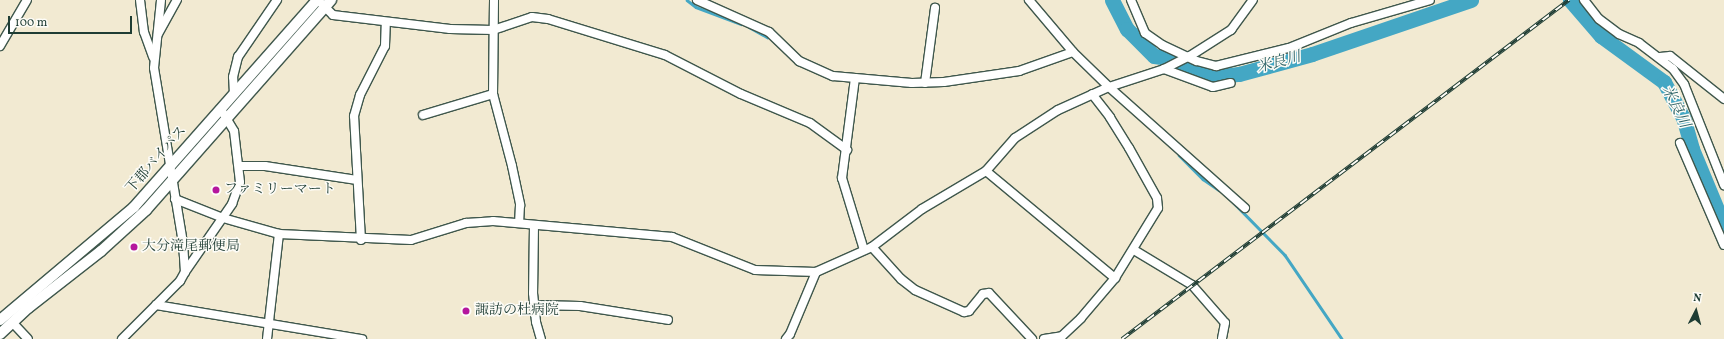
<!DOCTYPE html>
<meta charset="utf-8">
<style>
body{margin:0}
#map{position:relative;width:1724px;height:339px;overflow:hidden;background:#f2ead2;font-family:Vollkorn,"Noto Serif JP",serif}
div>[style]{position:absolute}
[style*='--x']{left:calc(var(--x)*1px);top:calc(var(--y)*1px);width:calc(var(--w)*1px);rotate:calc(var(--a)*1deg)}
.stream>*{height:2.5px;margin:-1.25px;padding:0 1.25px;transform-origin:1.25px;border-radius:1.25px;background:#44a7c4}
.river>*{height:15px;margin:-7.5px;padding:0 7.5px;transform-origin:7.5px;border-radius:7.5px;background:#44a7c4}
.roads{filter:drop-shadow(1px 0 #3f574c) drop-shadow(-1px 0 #3f574c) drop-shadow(0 1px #3f574c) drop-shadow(0 -1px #3f574c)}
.minor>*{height:8px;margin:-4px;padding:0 4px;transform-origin:4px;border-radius:4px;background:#fff}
.tertiary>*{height:10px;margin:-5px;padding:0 5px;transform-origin:5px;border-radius:5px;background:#fff}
.rail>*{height:4px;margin-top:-2px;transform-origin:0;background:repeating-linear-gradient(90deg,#fdfcf7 0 8px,#1f3d34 0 16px);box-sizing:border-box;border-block:1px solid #1f3d34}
.dots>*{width:11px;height:11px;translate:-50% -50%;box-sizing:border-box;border:2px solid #fdfcf7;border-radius:50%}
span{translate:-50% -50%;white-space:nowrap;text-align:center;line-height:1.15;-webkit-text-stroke:3px #fdfcf7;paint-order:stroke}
.street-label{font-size:14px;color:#1f3d34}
.poi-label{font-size:14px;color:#1f3d34}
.left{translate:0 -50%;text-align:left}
.water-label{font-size:15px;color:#2c6266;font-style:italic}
.north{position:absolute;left:1676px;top:291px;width:40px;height:40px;-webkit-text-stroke:3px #fdfcf7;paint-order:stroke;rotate:6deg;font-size:11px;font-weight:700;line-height:16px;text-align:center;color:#1f3d34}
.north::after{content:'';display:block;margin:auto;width:14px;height:18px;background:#1f3d34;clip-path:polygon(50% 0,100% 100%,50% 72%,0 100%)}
.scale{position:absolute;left:8px;top:16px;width:124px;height:18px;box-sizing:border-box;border:2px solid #1f3d34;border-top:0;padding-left:5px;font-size:12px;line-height:14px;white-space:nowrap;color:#1f3d34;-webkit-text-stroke:3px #fdfcf7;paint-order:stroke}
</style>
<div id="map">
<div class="stream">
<i style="--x:687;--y:0;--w:11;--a:38"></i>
<i style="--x:696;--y:7;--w:48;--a:20.7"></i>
<i style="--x:749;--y:27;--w:21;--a:29"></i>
<i style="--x:1179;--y:155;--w:34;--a:45"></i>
<i style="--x:1203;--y:179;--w:19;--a:35"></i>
<i style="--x:1229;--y:198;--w:80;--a:45.5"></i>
<i style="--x:1285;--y:255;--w:102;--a:55.8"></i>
</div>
<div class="river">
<i style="--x:1112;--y:0;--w:33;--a:63"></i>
<i style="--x:1127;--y:29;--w:38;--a:45"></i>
<i style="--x:1154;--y:56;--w:21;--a:8"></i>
<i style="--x:1175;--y:59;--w:19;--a:36"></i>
<i style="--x:1190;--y:70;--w:24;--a:17"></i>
<i style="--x:1213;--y:77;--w:26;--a:-7"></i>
<i style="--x:1239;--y:74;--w:76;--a:-15.3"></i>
<i style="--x:1312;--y:54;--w:168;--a:-18.8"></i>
<i style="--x:1570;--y:0;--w:48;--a:49.3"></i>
<i style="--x:1601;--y:36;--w:78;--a:36.1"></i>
<i style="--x:1664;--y:82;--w:40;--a:62"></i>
<i style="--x:1683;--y:117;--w:33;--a:74"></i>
<i style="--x:1692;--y:149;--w:83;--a:67.4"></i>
</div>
<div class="roads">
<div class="minor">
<i style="--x:140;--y:0;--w:32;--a:83"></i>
<i style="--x:144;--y:32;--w:27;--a:70"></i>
<i style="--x:318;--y:0;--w:21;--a:45"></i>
<i style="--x:333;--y:15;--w:118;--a:6.8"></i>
<i style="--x:450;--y:29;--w:43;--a:1.3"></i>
<i style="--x:493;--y:30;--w:41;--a:-18.4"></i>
<i style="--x:532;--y:17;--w:16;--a:7"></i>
<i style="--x:548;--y:19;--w:122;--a:17.1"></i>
<i style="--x:665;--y:55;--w:85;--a:27.2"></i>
<i style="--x:741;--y:94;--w:75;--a:22.8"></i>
<i style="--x:810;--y:123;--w:46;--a:36.1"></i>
<i style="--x:494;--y:0;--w:94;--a:90.6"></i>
<i style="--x:493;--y:94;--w:74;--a:75.2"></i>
<i style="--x:512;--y:166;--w:40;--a:78"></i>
<i style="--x:520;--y:205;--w:18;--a:93"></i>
<i style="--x:697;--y:0;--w:79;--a:24"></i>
<i style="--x:769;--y:32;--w:42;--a:44"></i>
<i style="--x:799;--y:61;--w:37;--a:24"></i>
<i style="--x:833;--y:76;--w:79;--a:5.1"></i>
<i style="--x:912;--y:83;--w:32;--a:-2"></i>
<i style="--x:944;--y:82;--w:76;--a:-8.3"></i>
<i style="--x:1019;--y:71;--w:57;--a:-19.4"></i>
<i style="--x:1029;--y:0;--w:68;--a:49.8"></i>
<i style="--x:1073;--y:52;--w:50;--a:44.2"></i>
<i style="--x:1109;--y:87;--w:182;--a:41.7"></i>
<i style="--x:1131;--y:0;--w:36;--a:67"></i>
<i style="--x:1145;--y:33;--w:21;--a:35"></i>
<i style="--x:1162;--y:45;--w:38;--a:25"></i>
<i style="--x:1197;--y:61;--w:20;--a:15"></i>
<i style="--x:1216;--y:66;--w:75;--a:-13.9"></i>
<i style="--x:1289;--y:48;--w:67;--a:-22"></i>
<i style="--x:1351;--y:23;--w:82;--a:-16.2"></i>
<i style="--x:1584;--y:0;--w:24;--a:52"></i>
<i style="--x:1599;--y:19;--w:25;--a:37"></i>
<i style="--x:1619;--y:34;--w:22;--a:24"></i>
<i style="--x:1639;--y:43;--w:43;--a:37.4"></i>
<i style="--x:1673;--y:69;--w:19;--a:54"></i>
<i style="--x:1684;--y:84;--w:109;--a:68.4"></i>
<i style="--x:158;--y:34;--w:39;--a:-61"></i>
<i style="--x:0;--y:46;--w:53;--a:-59.6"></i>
<i style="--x:1660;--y:57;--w:10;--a:-6"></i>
<i style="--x:1670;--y:56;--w:69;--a:38.5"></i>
<i style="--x:1164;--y:69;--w:52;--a:20.2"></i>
<i style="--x:1213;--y:87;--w:18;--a:-13"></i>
<i style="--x:855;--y:78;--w:101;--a:97.4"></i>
<i style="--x:842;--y:178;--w:75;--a:73"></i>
<i style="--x:925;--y:83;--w:76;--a:-82.4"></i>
<i style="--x:234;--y:94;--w:17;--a:-93"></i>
<i style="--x:233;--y:77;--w:21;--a:-76"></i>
<i style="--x:238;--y:57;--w:69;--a:-55.6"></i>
<i style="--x:423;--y:115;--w:73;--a:-16.7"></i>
<i style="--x:1680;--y:143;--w:111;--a:66.7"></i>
<i style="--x:239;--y:166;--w:26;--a:0"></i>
<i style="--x:265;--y:166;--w:93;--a:8.7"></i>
<i style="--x:986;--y:171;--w:168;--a:39.7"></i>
<i style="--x:175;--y:199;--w:52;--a:21.6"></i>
<i style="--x:223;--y:218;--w:58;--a:15.9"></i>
<i style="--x:279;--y:234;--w:132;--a:2.6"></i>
<i style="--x:411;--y:240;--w:58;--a:-17.2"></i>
<i style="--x:466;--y:223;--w:27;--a:-4"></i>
<i style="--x:493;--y:221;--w:180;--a:5.1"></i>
<i style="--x:672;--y:237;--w:89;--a:21.7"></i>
<i style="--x:755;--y:270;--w:61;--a:1.9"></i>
<i style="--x:816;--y:272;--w:61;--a:-24.1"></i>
<i style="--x:872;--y:247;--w:63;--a:-37.2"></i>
<i style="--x:922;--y:209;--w:74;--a:-30.7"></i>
<i style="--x:986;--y:171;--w:44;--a:-48.7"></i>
<i style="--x:1015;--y:138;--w:51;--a:-33.1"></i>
<i style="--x:1058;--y:110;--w:56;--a:-24.3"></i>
<i style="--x:1109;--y:87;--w:58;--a:-18.1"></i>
<i style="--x:1164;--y:69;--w:29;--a:-27"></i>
<i style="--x:1190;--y:56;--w:49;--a:-32.4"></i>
<i style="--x:1231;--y:30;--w:37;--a:-54"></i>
<i style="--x:534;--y:225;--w:68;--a:90.8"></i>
<i style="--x:533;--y:293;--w:29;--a:84"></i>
<i style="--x:536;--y:322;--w:18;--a:74"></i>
<i style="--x:361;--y:240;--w:124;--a:-93.2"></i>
<i style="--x:354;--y:116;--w:22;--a:-74"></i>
<i style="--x:360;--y:95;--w:55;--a:-63"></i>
<i style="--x:385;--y:46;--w:24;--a:-88"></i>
<i style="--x:872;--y:247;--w:43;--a:47.8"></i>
<i style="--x:901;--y:279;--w:18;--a:38"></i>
<i style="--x:915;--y:290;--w:54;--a:24.2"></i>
<i style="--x:964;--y:312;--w:5;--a:-11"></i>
<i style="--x:969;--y:311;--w:22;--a:-51"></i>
<i style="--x:983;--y:294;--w:6;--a:-9"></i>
<i style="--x:989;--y:293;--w:63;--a:46.9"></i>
<i style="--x:1134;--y:250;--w:68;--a:31.1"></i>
<i style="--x:1192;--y:285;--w:50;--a:49"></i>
<i style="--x:1225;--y:323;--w:16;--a:101"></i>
<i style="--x:185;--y:272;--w:83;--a:-55.3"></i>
<i style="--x:232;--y:204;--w:23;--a:-70"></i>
<i style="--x:240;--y:182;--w:51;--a:-96.7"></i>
<i style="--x:234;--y:131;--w:26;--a:-121"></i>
<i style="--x:156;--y:305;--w:209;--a:9.4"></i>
<i style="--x:535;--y:305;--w:45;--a:1.3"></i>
<i style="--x:580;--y:306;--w:89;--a:9"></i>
<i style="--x:12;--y:322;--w:23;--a:47"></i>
<i style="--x:122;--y:339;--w:82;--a:-45"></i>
<i style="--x:180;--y:281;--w:10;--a:-61"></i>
<i style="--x:185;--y:272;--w:29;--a:-94"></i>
<i style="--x:183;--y:243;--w:177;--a:-99.4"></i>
<i style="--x:154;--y:68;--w:68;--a:-84.1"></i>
<i style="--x:267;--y:339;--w:106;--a:-83.5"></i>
<i style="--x:786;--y:339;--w:6;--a:-51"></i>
<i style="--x:790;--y:334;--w:67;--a:-67.2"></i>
<i style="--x:1044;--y:339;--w:18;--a:-9"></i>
<i style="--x:1062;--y:336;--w:26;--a:-43"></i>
<i style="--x:1081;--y:318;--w:52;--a:-49.6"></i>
<i style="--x:1115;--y:278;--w:82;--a:-58.4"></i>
<i style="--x:1158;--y:208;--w:10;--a:-96"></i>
<i style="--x:1157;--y:198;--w:57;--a:-119.2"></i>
<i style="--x:1129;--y:148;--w:36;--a:-122"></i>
<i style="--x:1110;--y:117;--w:29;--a:-128"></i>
</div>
<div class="tertiary">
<i style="--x:0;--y:320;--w:175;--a:-40.1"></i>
<i style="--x:134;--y:207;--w:276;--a:-48.5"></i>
<i style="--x:0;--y:334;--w:38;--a:-43"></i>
<i style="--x:28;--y:308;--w:93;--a:-38"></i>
<i style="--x:101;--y:251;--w:61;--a:-42.3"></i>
<i style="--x:146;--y:210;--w:280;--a:-48.6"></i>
</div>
</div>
<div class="rail">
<i style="--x:1122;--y:339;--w:561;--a:-37.18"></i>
</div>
<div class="dots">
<i style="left:216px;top:190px;background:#b5179e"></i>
<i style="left:134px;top:247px;background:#b5179e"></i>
<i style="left:466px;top:311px;background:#b5179e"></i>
</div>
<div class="street-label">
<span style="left:157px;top:160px;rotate:-49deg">下郡バイパス</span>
</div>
<div class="poi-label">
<span class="left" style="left:224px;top:190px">ファミリーマート</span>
<span class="left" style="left:142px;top:247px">大分滝尾郵便局</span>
<span class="left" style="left:475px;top:311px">諏訪の杜病院</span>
</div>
<div class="water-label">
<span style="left:1279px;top:63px;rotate:-15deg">米良川</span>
<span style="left:1675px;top:107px;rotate:64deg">米良川</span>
</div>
<div class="north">N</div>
<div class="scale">100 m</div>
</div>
